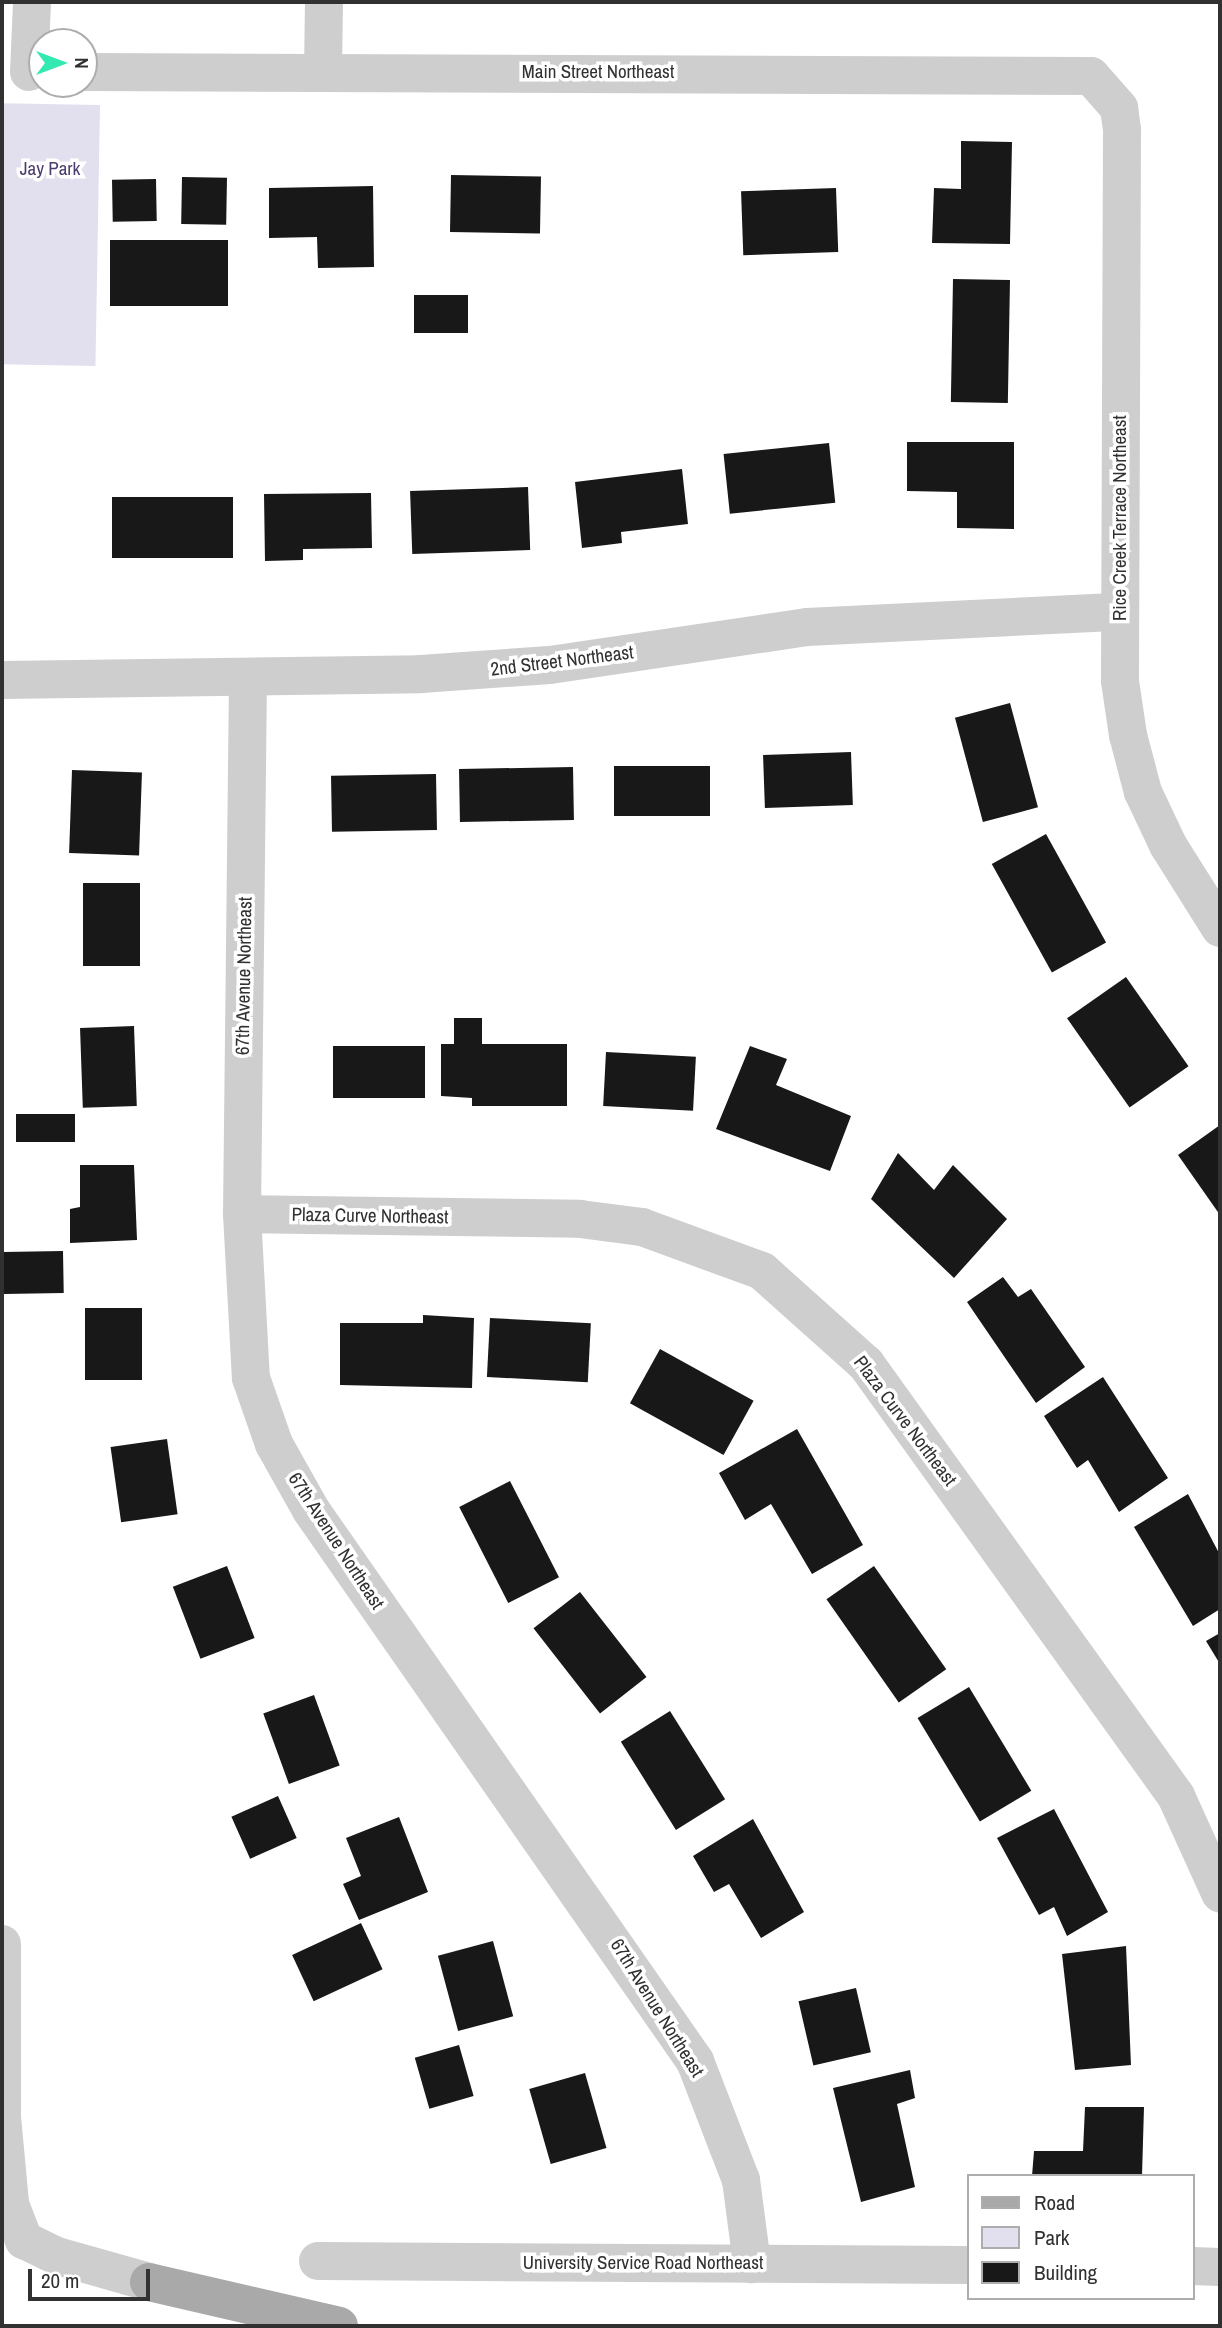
<!DOCTYPE html>
<style>
body{margin:0}
#map{position:relative;width:1222px;height:2328px;overflow:hidden;background:#fff;font-family:"Archivo Narrow",sans-serif}
div>[style]{position:absolute}
[style*='--x']{left:calc(var(--x)*1px);top:calc(var(--y)*1px);width:calc(var(--w)*1px);rotate:calc(var(--a)*1deg)}
.green>*{inset:0;background:#e2dfee;transform-origin:0 0}
.building>*{inset:0;background:#181818;transform-origin:0 0}
.minor>*{height:38px;margin:-19px;padding:0 19px;transform-origin:19px;border-radius:19px;background:#cecece}
.major>*{height:38px;margin:-19px;padding:0 19px;transform-origin:19px;border-radius:19px;background:#a9a9a9}
span{translate:-50% -50%;white-space:nowrap;text-align:center;line-height:1.15;-webkit-text-stroke:7px #fff;paint-order:stroke}
.street-label{font-size:19px;color:#313131}
.park-label{font-size:19px;color:#4c3c6e}
.frame{position:absolute;inset:0;border:4px solid #313131;pointer-events:none}
.legend{position:absolute;left:967px;top:2174px;width:228px;height:126px;box-sizing:border-box;background:#fff;border:2px solid #adadad;margin:0;padding:9px 12px;list-style:none;font-size:21px;color:#313131}
.legend li{display:flex;align-items:center;gap:14px;height:35px}
.legend b{width:35px;border:2px solid #adadad}
.north{position:absolute;left:28px;top:28px;width:70px;height:70px;box-sizing:border-box;background:#fff;border:2px solid #adadad;border-radius:50%;rotate:90deg;font-size:19px;font-weight:700;line-height:28px;text-align:center;color:#313131}
.north::after{content:'';display:block;margin:auto;width:24px;height:32px;background:#32e9b2;clip-path:polygon(50% 0,100% 100%,50% 72%,0 100%)}
.scale{position:absolute;left:28px;top:2269px;width:122px;height:32px;box-sizing:border-box;border:4px solid #313131;border-top:0;padding-left:9px;font-size:21px;line-height:24px;white-space:nowrap;color:#313131;-webkit-text-stroke:5px #fff;paint-order:stroke}
</style>
<div id="map">
<div class="green">
<i style="left:100px;top:105px;width:261px;height:98px;rotate:91deg"></i>
</div>
<div class="building">
<i style="clip-path:polygon(961px 141px,1012px 142px,1010px 244px,932px 243px,934px 188px,961px 189px)"></i>
<i style="left:451px;top:175px;width:90px;height:57px;rotate:1deg"></i>
<i style="left:182px;top:177px;width:45px;height:47px;rotate:1deg"></i>
<i style="left:156px;top:179px;width:42px;height:44px;rotate:89deg"></i>
<i style="clip-path:polygon(373px 186px,374px 267px,318px 268px,317px 237px,269px 238px,269px 188px)"></i>
<i style="left:836px;top:188px;width:64px;height:95px;rotate:88deg"></i>
<i style="left:110px;top:240px;width:118px;height:66px"></i>
<i style="left:953px;top:279px;width:57px;height:123px;rotate:1deg"></i>
<i style="left:414px;top:295px;width:54px;height:38px"></i>
<i style="clip-path:polygon(907px 442px,1014px 442px,1014px 529px,957px 528px,957px 492px,907px 491px)"></i>
<i style="left:829px;top:443px;width:60px;height:106px;rotate:84deg"></i>
<i style="clip-path:polygon(682px 469px,688px 524px,621px 532px,622px 543px,582px 548px,575px 482px)"></i>
<i style="left:528px;top:487px;width:63px;height:118px;rotate:88deg"></i>
<i style="clip-path:polygon(371px 493px,372px 548px,303px 549px,303px 560px,265px 561px,264px 494px)"></i>
<i style="left:233px;top:497px;width:61px;height:121px;rotate:90deg"></i>
<i style="left:1010px;top:703px;width:108px;height:57px;rotate:75deg"></i>
<i style="left:851px;top:752px;width:53px;height:88px;rotate:88deg"></i>
<i style="left:710px;top:766px;width:50px;height:96px;rotate:90deg"></i>
<i style="left:573px;top:767px;width:53px;height:114px;rotate:89deg"></i>
<i style="left:72px;top:770px;width:70px;height:83px;rotate:2deg"></i>
<i style="left:436px;top:774px;width:56px;height:105px;rotate:89deg"></i>
<i style="left:1046px;top:834px;width:124px;height:62px;rotate:61deg"></i>
<i style="left:83px;top:883px;width:57px;height:83px"></i>
<i style="left:1126px;top:977px;width:109px;height:72px;rotate:55deg"></i>
<i style="clip-path:polygon(454px 1018px,482px 1018px,482px 1044px,567px 1044px,567px 1106px,472px 1106px,472px 1098px,441px 1096px,441px 1044px,454px 1044px)"></i>
<i style="left:134px;top:1026px;width:80px;height:54px;rotate:88deg"></i>
<i style="left:333px;top:1046px;width:92px;height:52px"></i>
<i style="clip-path:polygon(750px 1046px,787px 1059px,776px 1085px,851px 1116px,830px 1171px,716px 1129px)"></i>
<i style="left:606px;top:1052px;width:90px;height:54px;rotate:3deg"></i>
<i style="left:16px;top:1114px;width:59px;height:28px"></i>
<i style="clip-path:polygon(1220px 1125px,1220px 1215px,1178px 1155px)"></i>
<i style="clip-path:polygon(898px 1153px,934px 1190px,953px 1165px,1007px 1219px,954px 1278px,871px 1199px)"></i>
<i style="clip-path:polygon(80px 1165px,134px 1165px,137px 1240px,70px 1243px,70px 1209px,80px 1207px)"></i>
<i style="left:63px;top:1251px;width:42px;height:60px;rotate:89deg"></i>
<i style="clip-path:polygon(1003px 1277px,1018px 1297px,1031px 1289px,1085px 1367px,1036px 1403px,967px 1302px)"></i>
<i style="left:142px;top:1308px;width:72px;height:57px;rotate:90deg"></i>
<i style="clip-path:polygon(423px 1315px,474px 1318px,472px 1388px,340px 1385px,340px 1323px,423px 1323px)"></i>
<i style="left:490px;top:1318px;width:101px;height:59px;rotate:3deg"></i>
<i style="left:660px;top:1349px;width:107px;height:62px;rotate:29deg"></i>
<i style="clip-path:polygon(1103px 1377px,1168px 1478px,1119px 1512px,1088px 1460px,1077px 1468px,1044px 1416px)"></i>
<i style="clip-path:polygon(797px 1429px,863px 1545px,812px 1574px,771px 1504px,745px 1520px,719px 1473px)"></i>
<i style="left:167px;top:1439px;width:76px;height:57px;rotate:82deg"></i>
<i style="left:510px;top:1481px;width:108px;height:57px;rotate:63deg"></i>
<i style="clip-path:polygon(1188px 1494px,1220px 1555px,1220px 1609px,1193px 1626px,1134px 1527px)"></i>
<i style="left:227px;top:1566px;width:77px;height:58px;rotate:69deg"></i>
<i style="left:874px;top:1566px;width:126px;height:58px;rotate:55deg"></i>
<i style="left:580px;top:1592px;width:108px;height:59px;rotate:52deg"></i>
<i style="clip-path:polygon(1220px 1633px,1220px 1664px,1206px 1641px)"></i>
<i style="left:969px;top:1687px;width:121px;height:60px;rotate:59deg"></i>
<i style="left:314px;top:1695px;width:75px;height:54px;rotate:70deg"></i>
<i style="left:670px;top:1711px;width:104px;height:58px;rotate:58deg"></i>
<i style="left:278px;top:1796px;width:46px;height:51px;rotate:66deg"></i>
<i style="clip-path:polygon(1054px 1809px,1108px 1912px,1067px 1936px,1054px 1907px,1039px 1915px,997px 1838px)"></i>
<i style="clip-path:polygon(399px 1817px,428px 1892px,359px 1920px,343px 1884px,361px 1876px,346px 1838px)"></i>
<i style="clip-path:polygon(753px 1819px,804px 1912px,761px 1938px,729px 1884px,714px 1892px,693px 1856px)"></i>
<i style="left:361px;top:1923px;width:51px;height:76px;rotate:65deg"></i>
<i style="left:493px;top:1941px;width:78px;height:57px;rotate:75deg"></i>
<i style="clip-path:polygon(1126px 1946px,1131px 2065px,1075px 2070px,1062px 1954px)"></i>
<i style="left:856px;top:1988px;width:66px;height:59px;rotate:77deg"></i>
<i style="left:459px;top:2045px;width:53px;height:46px;rotate:74deg"></i>
<i style="clip-path:polygon(910px 2070px,915px 2098px,897px 2104px,915px 2187px,861px 2202px,833px 2088px)"></i>
<i style="left:585px;top:2073px;width:78px;height:58px;rotate:74deg"></i>
<i style="clip-path:polygon(1085px 2107px,1144px 2107px,1142px 2176px,1032px 2176px,1034px 2151px,1083px 2151px)"></i>
</div>
<div class="minor">
<i style="--x:29;--y:72;--w:70;--a:-87.5"></i>
<i style="--x:84;--y:72;--w:1007;--a:0.23"></i>
<i style="--x:1091;--y:76;--w:43;--a:48.8"></i>
<i style="--x:1119;--y:108;--w:22;--a:82"></i>
<i style="--x:1122;--y:130;--w:551;--a:90.21"></i>
<i style="--x:1120;--y:681;--w:55;--a:81.6"></i>
<i style="--x:1128;--y:735;--w:59;--a:75.3"></i>
<i style="--x:1143;--y:792;--w:59;--a:64.7"></i>
<i style="--x:1168;--y:845;--w:98;--a:57.9"></i>
<i style="--x:323;--y:72;--w:70;--a:-89.2"></i>
<i style="--x:248;--y:678;--w:536;--a:90.64"></i>
<i style="--x:242;--y:1214;--w:164;--a:86.9"></i>
<i style="--x:251;--y:1378;--w:70;--a:70.8"></i>
<i style="--x:274;--y:1444;--w:76;--a:60.7"></i>
<i style="--x:311;--y:1510;--w:672;--a:55.13"></i>
<i style="--x:695;--y:2061;--w:128;--a:68.9"></i>
<i style="--x:741;--y:2180;--w:85;--a:82.5"></i>
<i style="--x:2;--y:680;--w:419;--a:-0.8"></i>
<i style="--x:421;--y:674;--w:129;--a:-4"></i>
<i style="--x:550;--y:665;--w:260;--a:-8.4"></i>
<i style="--x:807;--y:627;--w:312;--a:-2.8"></i>
<i style="--x:242;--y:1214;--w:338;--a:0.8"></i>
<i style="--x:580;--y:1219;--w:63;--a:7.4"></i>
<i style="--x:642;--y:1227;--w:128;--a:20.1"></i>
<i style="--x:762;--y:1271;--w:140;--a:41.8"></i>
<i style="--x:866;--y:1364;--w:532;--a:54.34"></i>
<i style="--x:1176;--y:1796;--w:107;--a:65.6"></i>
<i style="--x:2;--y:1944;--w:173;--a:90"></i>
<i style="--x:2;--y:2117;--w:87;--a:84.7"></i>
<i style="--x:10;--y:2204;--w:39;--a:69"></i>
<i style="--x:24;--y:2240;--w:37;--a:26"></i>
<i style="--x:57;--y:2256;--w:96;--a:15.8"></i>
<i style="--x:318;--y:2261;--w:650;--a:0.35"></i>
<i style="--x:1192;--y:2266;--w:28;--a:2"></i>
</div>
<div class="major">
<i style="--x:149;--y:2282;--w:195;--a:13"></i>
</div>
<div class="street-label">
<span style="left:598px;top:72px">Main Street Northeast</span>
<span style="left:1120px;top:518px;rotate:-90deg">Rice Creek Terrace Northeast</span>
<span style="left:562px;top:661px;rotate:-7deg">2nd Street Northeast</span>
<span style="left:244px;top:976px;rotate:-89deg">67th Avenue Northeast</span>
<span style="left:370px;top:1216px;rotate:1deg">Plaza Curve Northeast</span>
<span style="left:905px;top:1421px;rotate:53deg">Plaza Curve Northeast</span>
<span style="left:336px;top:1541px;rotate:57deg">67th Avenue Northeast</span>
<span style="left:657px;top:2008px;rotate:58deg">67th Avenue Northeast</span>
<span style="left:643px;top:2263px">University Service Road Northeast</span>
</div>
<div class="park-label">
<span style="left:50px;top:169px">Jay Park</span>
</div>
<div class="frame"></div>
<ul class="legend">
<li><b style="height:9px;background:#a9a9a9"></b>Road</li>
<li><b style="height:19px;background:#e2dfee"></b>Park</li>
<li><b style="height:19px;background:#181818"></b>Building</li>
</ul>
<div class="north">N</div>
<div class="scale">20 m</div>
</div>
